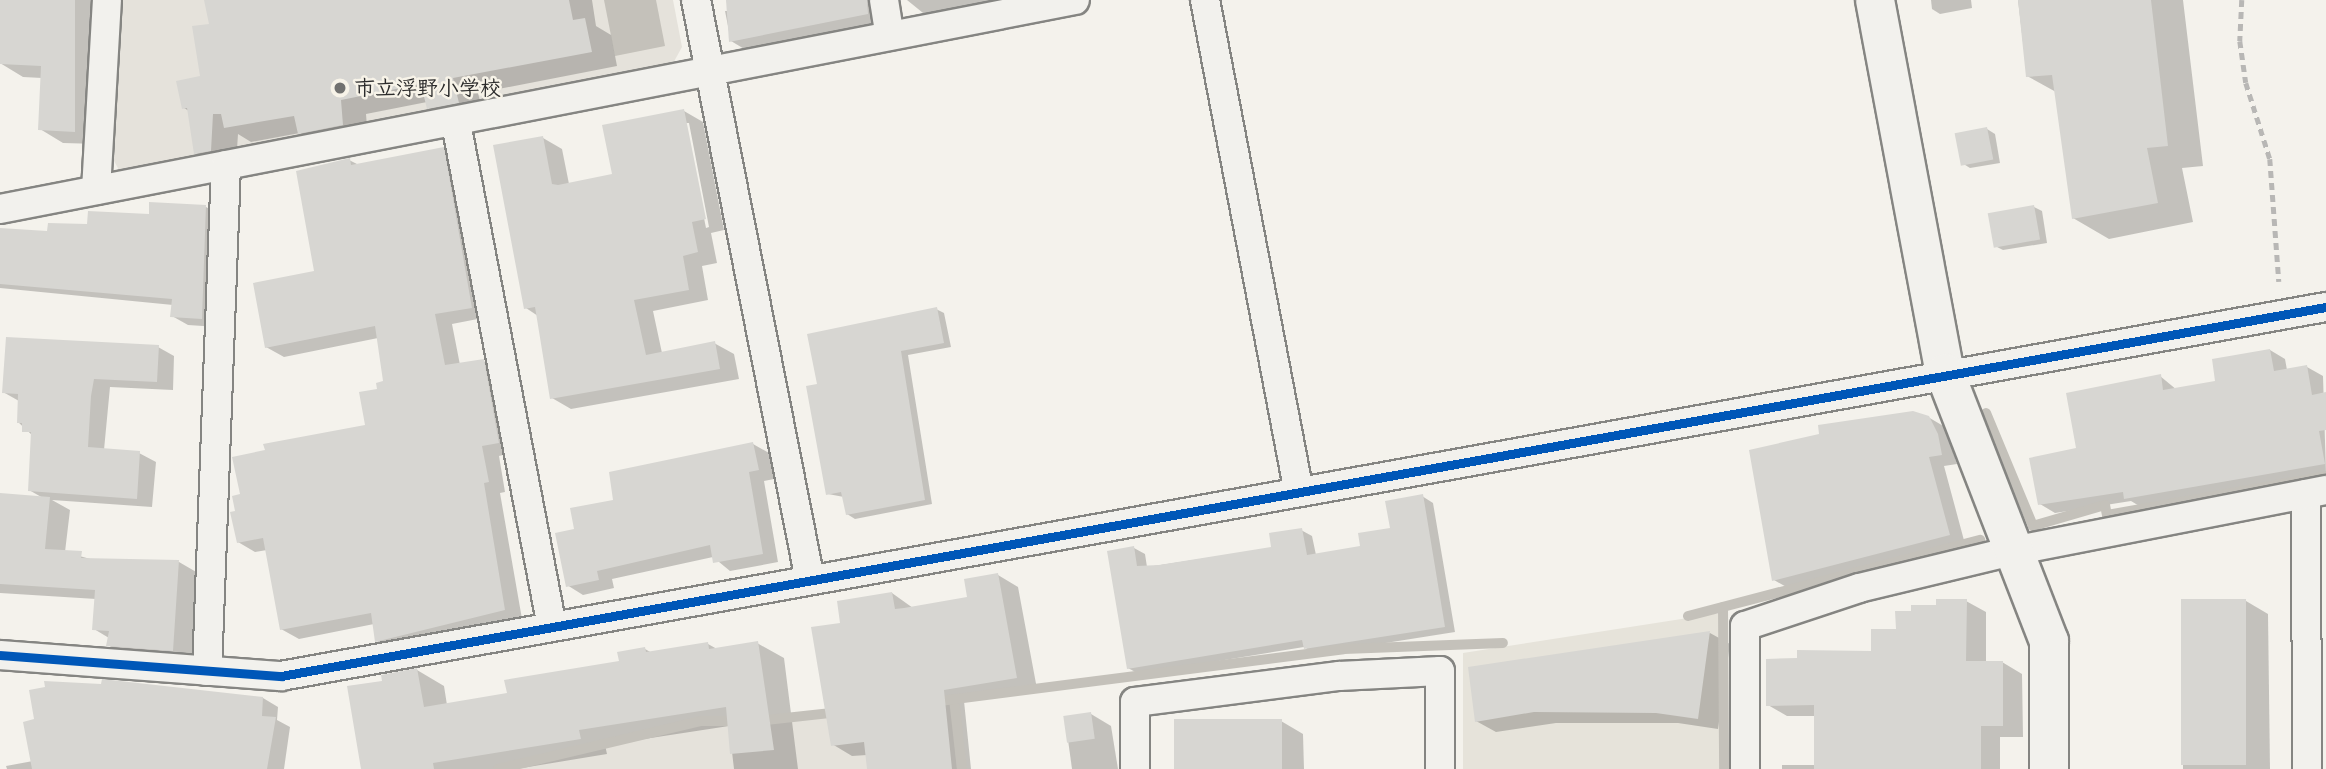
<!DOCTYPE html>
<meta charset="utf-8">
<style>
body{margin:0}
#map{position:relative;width:2326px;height:769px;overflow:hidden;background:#f4f2ec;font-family:Itim,"Klee One",sans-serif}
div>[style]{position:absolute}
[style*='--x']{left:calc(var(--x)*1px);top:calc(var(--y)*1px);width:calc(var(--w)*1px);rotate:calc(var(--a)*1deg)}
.built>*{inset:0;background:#e5e2db}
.green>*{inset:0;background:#e6e3da}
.water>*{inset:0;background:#c4c1ba}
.shadow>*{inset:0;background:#0003}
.stream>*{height:10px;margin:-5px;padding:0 5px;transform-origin:5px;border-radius:5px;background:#c4c1ba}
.building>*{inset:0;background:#d7d6d2;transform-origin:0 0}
.path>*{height:4.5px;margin-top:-2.25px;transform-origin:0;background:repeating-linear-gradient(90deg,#b8b7b5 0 7px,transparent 0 12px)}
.roads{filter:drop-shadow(2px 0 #858582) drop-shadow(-2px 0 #858582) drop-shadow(0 2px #858582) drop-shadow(0 -2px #858582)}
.street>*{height:28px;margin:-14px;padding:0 14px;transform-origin:14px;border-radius:14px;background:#f2f1ed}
.secondary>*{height:38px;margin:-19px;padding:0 19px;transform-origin:19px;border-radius:19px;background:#f2f1ed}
.cycleway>*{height:9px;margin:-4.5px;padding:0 4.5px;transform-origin:4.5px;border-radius:4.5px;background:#0057b8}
.dots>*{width:19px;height:19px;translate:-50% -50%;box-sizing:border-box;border:4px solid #f7f3e8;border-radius:50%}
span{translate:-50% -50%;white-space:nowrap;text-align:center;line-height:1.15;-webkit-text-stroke:5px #f7f3e8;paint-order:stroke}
.poi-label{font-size:21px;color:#2b2b2b;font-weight:700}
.left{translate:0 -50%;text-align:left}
</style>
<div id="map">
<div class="built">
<i style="clip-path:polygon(123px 0,673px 0,682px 47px,671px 67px,121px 174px,112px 157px)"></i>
<i style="clip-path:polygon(951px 704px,957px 769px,517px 769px,701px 725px,755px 725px)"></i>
</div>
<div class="green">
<i style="clip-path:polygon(1720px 613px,1720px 769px,1463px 769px,1463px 653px)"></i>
</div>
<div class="water">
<i style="clip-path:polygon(604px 0,656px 0,665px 46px,615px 56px)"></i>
</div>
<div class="shadow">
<i style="clip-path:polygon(2px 0,99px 0,98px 144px,63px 143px,40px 129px,42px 78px,23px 77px,0 63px)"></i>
<i style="clip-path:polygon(206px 0,592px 0,596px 26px,611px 35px,617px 66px,478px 93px,484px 117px,454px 123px,428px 108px,427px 102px,366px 114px,368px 139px,325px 148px,300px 133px,251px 142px,238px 134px,236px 165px,221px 168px,196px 153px,189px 111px,184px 108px,202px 78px,211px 25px)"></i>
<i style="clip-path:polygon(728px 0,887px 0,883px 16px,871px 18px,873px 27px,746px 50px,731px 41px,725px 11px,730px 11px)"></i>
<i style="clip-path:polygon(907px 0,1013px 0,928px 17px)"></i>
<i style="clip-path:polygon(1931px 0,1971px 0,1972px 8px,1940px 14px,1932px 9px)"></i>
<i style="clip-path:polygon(2018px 0,2183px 0,2203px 166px,2182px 168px,2193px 222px,2109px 239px,2073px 218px,2056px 92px,2027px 76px)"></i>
<i style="clip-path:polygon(evenodd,684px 111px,703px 122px,724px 230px,711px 233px,717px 263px,702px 266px,708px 300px,653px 311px,662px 353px,714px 343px,734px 354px,739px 379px,571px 409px,552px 398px,538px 316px,526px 308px,543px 138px,562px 149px,569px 184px,614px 175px,684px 111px,685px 123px,689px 123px,709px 227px,706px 228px,685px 123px)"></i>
<i style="clip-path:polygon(1987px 129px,1995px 134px,2000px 163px,1970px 168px,1962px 163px)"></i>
<i style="clip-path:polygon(443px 149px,461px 159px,488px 317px,452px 324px,460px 365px,483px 361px,501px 371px,515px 452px,499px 456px,505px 492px,500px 493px,522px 619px,394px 651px,377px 641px,374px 624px,299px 639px,281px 629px,267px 550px,255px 552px,238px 542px,242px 496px,367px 426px,385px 383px,378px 338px,284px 357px,266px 347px,316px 272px,349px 160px,359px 165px)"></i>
<i style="clip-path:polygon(206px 207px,222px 216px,218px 327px,188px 325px,172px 316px,173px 305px,0 288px,0 231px,49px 232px)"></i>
<i style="clip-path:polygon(2034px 207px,2042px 211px,2047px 243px,2003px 250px,1995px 246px)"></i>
<i style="clip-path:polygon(936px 309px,944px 313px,951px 347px,908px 355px,932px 504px,855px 519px,847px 514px,844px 497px,828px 494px,819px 385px)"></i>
<i style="clip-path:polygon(158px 347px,174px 356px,173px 390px,110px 387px,104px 450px,139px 453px,156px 462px,152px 507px,52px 500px,70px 510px,65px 552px,94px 560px,179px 562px,198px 573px,193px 662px,128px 657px,108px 645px,109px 638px,94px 629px,96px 599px,0 593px,0 495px,43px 498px,29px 490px,33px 436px,18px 422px,19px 401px,3px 392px)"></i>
<i style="clip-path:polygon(2270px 350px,2285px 359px,2287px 370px,2307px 367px,2323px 376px,2326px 474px,2141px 507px,2131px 501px,2055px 513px,2040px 504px,2078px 449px,2160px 376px,2177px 390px,2217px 383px)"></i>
<i style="clip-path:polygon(1928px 417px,1945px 427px,1957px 464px,1944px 466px,1965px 544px,1790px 589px,1774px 580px)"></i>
<i style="clip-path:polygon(753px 444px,769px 453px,774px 479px,764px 481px,778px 562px,730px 571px,713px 557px,612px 579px,614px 588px,583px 595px,567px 585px,576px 531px,615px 502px)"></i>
<i style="clip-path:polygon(1422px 496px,1433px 503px,1455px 632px,1316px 654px,1304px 647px,1139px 674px,1128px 668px,1134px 548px,1145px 554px,1147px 567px,1273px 548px,1301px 530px,1312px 536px,1316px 555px,1362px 547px,1392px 529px)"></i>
<i style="clip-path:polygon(998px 575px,1018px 587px,1037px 689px,964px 701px,971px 769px,869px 769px,867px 755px,852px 756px,832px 744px,842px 624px,892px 593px,913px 608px,969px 598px)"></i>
<i style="clip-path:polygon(1966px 601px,1986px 612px,1986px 662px,2002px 662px,2022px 674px,2023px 737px,2000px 737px,2000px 769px,1782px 769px,1782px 765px,1815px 765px,1816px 716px,1787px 716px,1768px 705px,1873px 652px,1913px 613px)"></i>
<i style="clip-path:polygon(2183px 601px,2246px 601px,2268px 614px,2270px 769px,2183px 769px)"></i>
<i style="clip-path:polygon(1710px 633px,1730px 644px,1718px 729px,1678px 723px,1556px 723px,1496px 732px,1476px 721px)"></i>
<i style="clip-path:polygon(757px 643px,784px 658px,798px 769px,734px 769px,729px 726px,605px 745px,607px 754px,516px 769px,363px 769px,384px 682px,417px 670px,444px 686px,447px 705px,509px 694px,621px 662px,645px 649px,652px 653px,708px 644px,717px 649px)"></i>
<i style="clip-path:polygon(103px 681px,263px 698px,278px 707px,277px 720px,290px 727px,284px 769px,7px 769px,6px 766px,33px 761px,36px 720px,103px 686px)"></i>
<i style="clip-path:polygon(1091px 714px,1111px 726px,1118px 769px,1072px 769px,1065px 718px)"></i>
<i style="clip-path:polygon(1281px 721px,1303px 734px,1304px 769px,1177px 769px)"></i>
</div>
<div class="stream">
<i style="--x:1986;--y:413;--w:122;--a:67.4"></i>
<i style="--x:2033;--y:526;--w:75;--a:-16.3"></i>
<i style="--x:2105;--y:505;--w:10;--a:79"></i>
<i style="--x:2107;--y:515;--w:222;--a:-10.1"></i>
<i style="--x:1723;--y:607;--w:162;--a:89.6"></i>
<i style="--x:1688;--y:616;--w:302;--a:-14.6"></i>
<i style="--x:954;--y:699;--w:70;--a:83.5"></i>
<i style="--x:932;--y:702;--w:415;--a:-7.3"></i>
<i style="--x:1344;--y:649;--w:159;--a:-2.2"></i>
<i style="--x:758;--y:721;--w:81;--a:-6.3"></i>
<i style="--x:498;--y:769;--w:209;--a:-13.3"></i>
<i style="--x:701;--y:721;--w:37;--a:0"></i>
</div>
<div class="building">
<i style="clip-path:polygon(0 0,75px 0,75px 132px,38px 130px,41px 66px,0 64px)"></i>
<i style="clip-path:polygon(204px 0,569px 0,573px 20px,585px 18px,592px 52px,453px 78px,459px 103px,427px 109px,421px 84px,341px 100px,343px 125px,298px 134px,294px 116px,224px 128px,221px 114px,213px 114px,211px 151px,194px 154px,187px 108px,182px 109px,176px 81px,200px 76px,192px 26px,209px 24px)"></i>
<i style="clip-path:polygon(726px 0,867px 0,868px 14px,729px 42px)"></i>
<i style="clip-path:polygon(2018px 0,2151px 0,2168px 146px,2147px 148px,2158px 203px,2072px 219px,2052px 75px,2026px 77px)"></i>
<i style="clip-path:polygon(684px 109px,706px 219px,692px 222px,698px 252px,683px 256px,689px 290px,634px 300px,646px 355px,715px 341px,720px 369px,550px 399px,535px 307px,524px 309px,493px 145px,543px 136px,552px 184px,558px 185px,612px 174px,602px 125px)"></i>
<i style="left:1987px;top:127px;width:33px;height:33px;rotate:79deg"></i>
<i style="clip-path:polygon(444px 147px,472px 308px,435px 314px,445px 365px,484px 359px,499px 443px,482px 446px,489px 482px,484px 483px,505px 610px,375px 642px,371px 613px,280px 630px,263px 538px,237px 543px,230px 512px,235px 511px,232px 496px,240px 494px,232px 457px,265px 450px,263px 444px,365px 425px,359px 392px,377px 389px,376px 383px,383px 381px,375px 326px,265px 348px,253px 283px,314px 271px,296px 171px,350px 158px,351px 165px)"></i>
<i style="clip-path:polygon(149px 202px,206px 205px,202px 319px,170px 317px,172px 299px,0 284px,0 228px,47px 231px,48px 223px,87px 224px,88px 211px,149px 214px)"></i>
<i style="left:2034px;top:205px;width:35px;height:47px;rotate:80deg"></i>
<i style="clip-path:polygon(937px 307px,944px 343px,901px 351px,925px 500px,846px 515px,841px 492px,826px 495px,806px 386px,817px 384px,807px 334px)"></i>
<i style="clip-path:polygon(6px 337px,159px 345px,157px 382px,94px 379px,91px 396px,88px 447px,140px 451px,137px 499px,28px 491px,31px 432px,22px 432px,22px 423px,17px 423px,18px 394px,2px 393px)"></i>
<i style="clip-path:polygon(2270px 349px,2274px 371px,2307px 365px,2312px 395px,2326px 392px,2326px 430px,2319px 431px,2325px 464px,2124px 499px,2123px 492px,2038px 505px,2029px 458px,2076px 448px,2066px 393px,2161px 374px,2163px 390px,2215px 381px,2212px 359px)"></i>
<i style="clip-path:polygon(1913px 411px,1929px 416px,1938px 434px,1942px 455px,1929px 457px,1950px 535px,1772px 581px,1749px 450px,1819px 434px,1818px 425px)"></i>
<i style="clip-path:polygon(753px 442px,759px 470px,749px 472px,763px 554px,713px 563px,710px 545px,597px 571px,599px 580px,566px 587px,555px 533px,574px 529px,570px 508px,613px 500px,609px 472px)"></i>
<i style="clip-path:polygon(0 493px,50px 497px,45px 549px,82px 551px,81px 558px,179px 560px,173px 651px,106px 646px,109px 631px,92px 630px,95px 590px,0 584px)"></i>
<i style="clip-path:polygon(1423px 494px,1445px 627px,1304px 649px,1302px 640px,1127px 669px,1107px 551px,1134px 546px,1137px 566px,1159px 565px,1271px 547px,1269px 533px,1302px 528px,1307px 555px,1360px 546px,1358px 533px,1390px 528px,1385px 501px)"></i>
<i style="clip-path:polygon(998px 573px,1017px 678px,944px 690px,952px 769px,867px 769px,864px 742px,831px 746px,811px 627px,840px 623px,837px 601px,892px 592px,895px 609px,904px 608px,967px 597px,964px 579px)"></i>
<i style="clip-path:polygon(1936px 599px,1967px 599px,1966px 661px,2003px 661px,2003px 726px,1981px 726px,1981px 769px,1814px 769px,1814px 705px,1766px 706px,1766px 659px,1797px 658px,1797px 650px,1871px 651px,1871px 629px,1896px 629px,1895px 611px,1911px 611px,1911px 605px,1936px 605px)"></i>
<i style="left:2181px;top:599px;width:65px;height:166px"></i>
<i style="clip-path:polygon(1710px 631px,1698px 719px,1656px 713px,1534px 712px,1475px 722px,1468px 667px)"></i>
<i style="clip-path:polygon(758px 641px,774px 750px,730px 754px,726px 707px,579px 730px,581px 739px,433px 763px,434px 769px,361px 769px,347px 686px,382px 681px,381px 675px,417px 668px,424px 707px,507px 693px,504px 680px,619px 661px,617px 652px,645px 647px,646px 652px,708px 642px,709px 649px)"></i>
<i style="clip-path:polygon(102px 679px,263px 697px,262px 716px,276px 717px,267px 769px,32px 769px,23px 722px,34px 719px,29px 690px,45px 687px,44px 681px,101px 684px)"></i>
<i style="left:1091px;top:712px;width:27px;height:28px;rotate:82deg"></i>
<i style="left:1282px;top:719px;width:50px;height:108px;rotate:90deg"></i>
</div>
<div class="path">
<i style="--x:2242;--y:0;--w:41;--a:92.8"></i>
<i style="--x:2240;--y:41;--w:42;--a:81.9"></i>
<i style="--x:2246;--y:83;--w:80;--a:72.5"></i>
<i style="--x:2270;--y:159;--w:123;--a:85.8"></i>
</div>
<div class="roads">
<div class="street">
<i style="--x:696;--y:0;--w:591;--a:78.88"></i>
<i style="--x:884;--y:0;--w:36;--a:81"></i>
<i style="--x:1205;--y:0;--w:500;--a:79.2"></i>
<i style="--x:456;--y:123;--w:513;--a:79.22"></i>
<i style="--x:96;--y:190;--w:190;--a:-86.7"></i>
<i style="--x:0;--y:209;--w:1095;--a:-11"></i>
<i style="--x:2306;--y:494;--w:275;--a:89.8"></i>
<i style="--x:0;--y:655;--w:282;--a:4.3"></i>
<i style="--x:281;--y:676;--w:2078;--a:-10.23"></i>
<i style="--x:207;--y:671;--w:506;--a:-87.85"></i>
<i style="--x:1135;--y:769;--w:67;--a:-90"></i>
<i style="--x:1135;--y:702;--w:206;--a:-7.3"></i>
<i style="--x:1339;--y:676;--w:101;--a:-2.8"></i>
<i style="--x:1440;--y:671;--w:98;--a:90"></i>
<i style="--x:1745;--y:769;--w:143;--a:-90"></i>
<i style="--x:1745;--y:626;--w:120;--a:-18.4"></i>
<i style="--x:1859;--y:588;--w:157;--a:-13.6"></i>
<i style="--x:2012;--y:551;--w:320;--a:-11"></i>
</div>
<div class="secondary">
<i style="--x:1875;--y:0;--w:380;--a:79.4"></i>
<i style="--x:1945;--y:373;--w:287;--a:68.8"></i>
<i style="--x:2049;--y:641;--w:128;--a:90"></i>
</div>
</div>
<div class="cycleway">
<i style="--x:0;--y:655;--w:282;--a:4.3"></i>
<i style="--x:281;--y:676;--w:2078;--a:-10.23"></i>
</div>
<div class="dots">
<i style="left:340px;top:88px;background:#71716f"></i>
</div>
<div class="poi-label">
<span class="left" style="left:354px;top:88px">市立浮野小学校</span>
</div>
</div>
